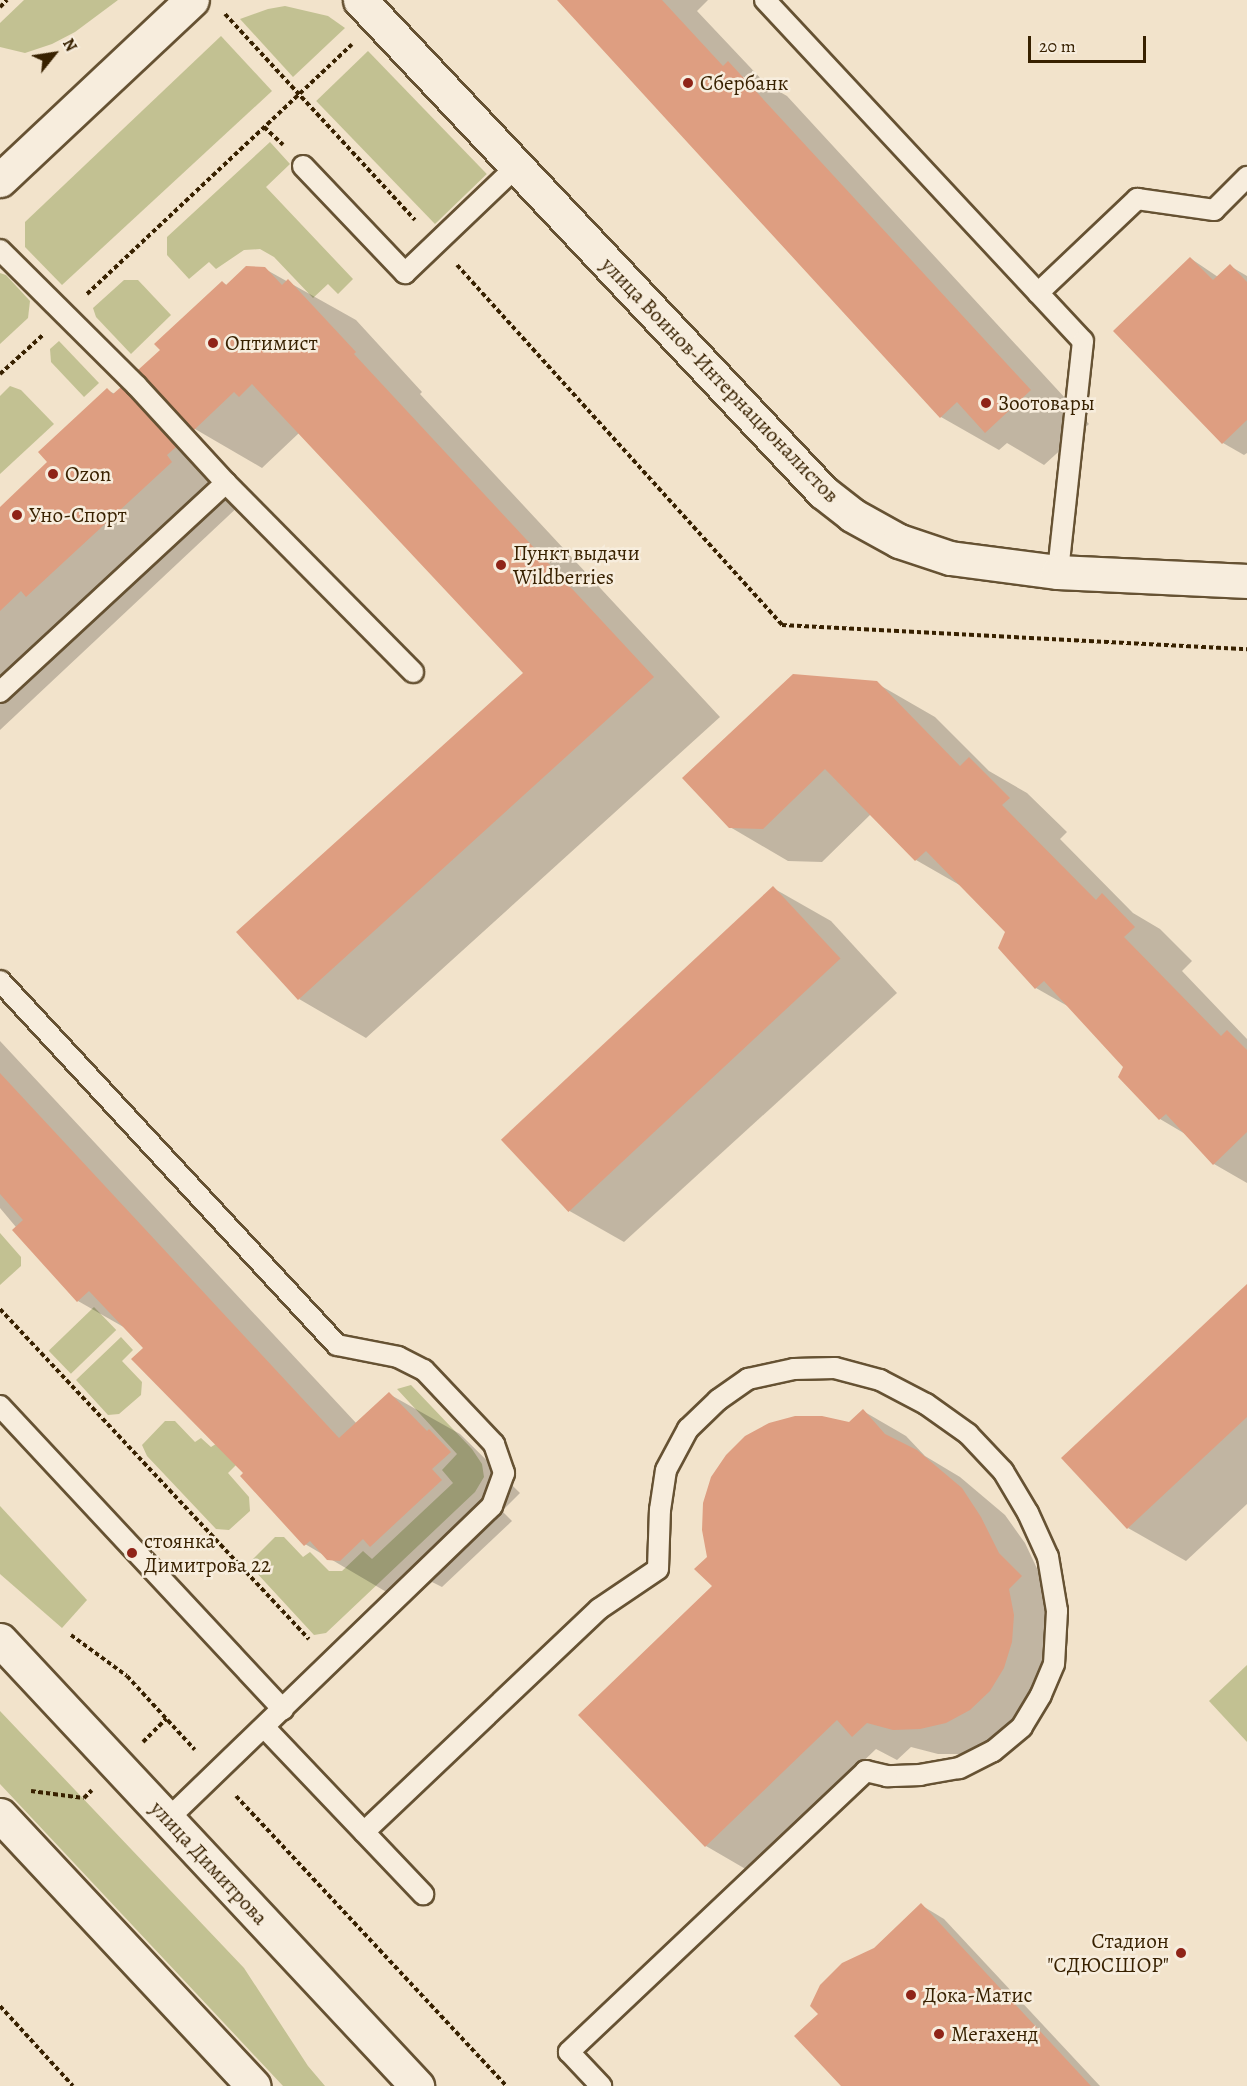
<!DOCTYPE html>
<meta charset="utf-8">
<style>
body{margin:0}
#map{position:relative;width:1247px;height:2086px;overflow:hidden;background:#f2e3cb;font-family:Alegreya,serif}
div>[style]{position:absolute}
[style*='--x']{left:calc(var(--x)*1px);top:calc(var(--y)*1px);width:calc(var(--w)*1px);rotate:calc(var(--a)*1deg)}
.green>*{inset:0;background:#c2c192;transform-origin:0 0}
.shadow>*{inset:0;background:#0003}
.building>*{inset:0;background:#de9e81;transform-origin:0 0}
.path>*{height:4px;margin-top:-2px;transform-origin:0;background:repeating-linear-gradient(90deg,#382100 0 4.5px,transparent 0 7.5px)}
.roads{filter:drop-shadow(2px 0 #665233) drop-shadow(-2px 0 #665233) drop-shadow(0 2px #665233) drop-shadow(0 -2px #665233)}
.service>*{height:20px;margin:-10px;padding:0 10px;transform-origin:10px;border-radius:10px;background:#f7eddd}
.minor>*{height:33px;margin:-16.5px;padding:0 16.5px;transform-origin:16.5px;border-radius:16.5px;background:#f7eddd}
.tertiary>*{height:33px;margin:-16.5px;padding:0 16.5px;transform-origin:16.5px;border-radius:16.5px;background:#f7eddd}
.secondary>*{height:33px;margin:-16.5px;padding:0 16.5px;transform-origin:16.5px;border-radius:16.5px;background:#f7eddd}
.dots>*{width:16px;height:16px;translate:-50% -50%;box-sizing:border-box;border:3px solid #f7eddd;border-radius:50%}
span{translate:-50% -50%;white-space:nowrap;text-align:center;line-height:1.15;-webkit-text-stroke:5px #f7eddd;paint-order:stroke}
.poi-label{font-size:21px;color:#382100}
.left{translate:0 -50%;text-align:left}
.right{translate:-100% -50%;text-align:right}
.street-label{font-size:21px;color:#382100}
.north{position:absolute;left:24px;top:24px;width:60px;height:60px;-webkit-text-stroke:4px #f7eddd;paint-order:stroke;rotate:60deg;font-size:16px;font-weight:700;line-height:24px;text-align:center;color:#382100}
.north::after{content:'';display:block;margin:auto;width:21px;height:27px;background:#382100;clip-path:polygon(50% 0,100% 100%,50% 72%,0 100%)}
.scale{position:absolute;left:1028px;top:36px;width:118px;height:27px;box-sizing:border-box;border:3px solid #382100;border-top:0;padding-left:8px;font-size:18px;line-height:21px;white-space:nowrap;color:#382100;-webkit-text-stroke:4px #f7eddd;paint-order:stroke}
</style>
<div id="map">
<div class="green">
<i style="clip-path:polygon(24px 0,118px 0,75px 32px,52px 44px,25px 53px,0 47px,0 23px)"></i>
<i style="clip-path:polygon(285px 6px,328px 16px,345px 28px,293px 77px,240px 19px,268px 9px)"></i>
<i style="clip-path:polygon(221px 36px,272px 91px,62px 285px,25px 247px,25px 222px)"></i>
<i style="left:368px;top:51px;width:171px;height:72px;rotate:46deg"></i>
<i style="clip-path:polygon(270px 142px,290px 164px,266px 187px,353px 279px,338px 294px,328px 284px,313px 298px,274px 257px,260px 249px,244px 250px,216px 269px,209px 262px,189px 279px,167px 255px,167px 237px)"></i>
<i style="clip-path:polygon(0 273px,6px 275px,30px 301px,28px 318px,0 344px)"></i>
<i style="clip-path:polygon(124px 280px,138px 280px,171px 315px,131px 354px,96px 317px,93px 308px)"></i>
<i style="clip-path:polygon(59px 341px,99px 383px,84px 397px,51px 362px,50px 349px)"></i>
<i style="clip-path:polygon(10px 386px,21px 390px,54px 424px,0 474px,0 396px)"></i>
<i style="clip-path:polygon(0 1233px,21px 1257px,21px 1266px,0 1285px)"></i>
<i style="left:94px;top:1307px;width:32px;height:63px;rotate:46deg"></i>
<i style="clip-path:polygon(121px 1337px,133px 1350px,122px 1361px,142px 1382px,141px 1395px,119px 1414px,108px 1415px,76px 1380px)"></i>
<i style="clip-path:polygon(411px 1385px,472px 1449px,482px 1464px,484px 1477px,475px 1492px,326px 1633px,314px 1635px,253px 1569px,252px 1560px,275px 1537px,284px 1537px,303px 1557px,310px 1552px,329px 1571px,342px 1571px,363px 1551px,372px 1559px,453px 1483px,442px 1470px,457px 1454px,397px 1389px)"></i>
<i style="clip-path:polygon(165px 1421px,175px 1421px,195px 1442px,201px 1438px,211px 1447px,219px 1442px,239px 1462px,228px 1473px,249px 1497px,250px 1511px,229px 1530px,216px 1529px,147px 1456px,142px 1445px)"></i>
<i style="clip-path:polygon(0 1506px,87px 1600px,62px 1628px,0 1574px)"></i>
<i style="clip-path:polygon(1247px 1665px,1247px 1742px,1209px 1701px)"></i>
<i style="clip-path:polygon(0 1711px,244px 1968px,308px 2066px,325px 2086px,283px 2086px,0 1784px)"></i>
</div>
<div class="shadow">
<i style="clip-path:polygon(559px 0,708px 0,697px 11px,766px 84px,787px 96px,1089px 424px,1044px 465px,1007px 443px,999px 450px,941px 417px)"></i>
<i style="clip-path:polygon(1190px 258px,1218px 277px,1230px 266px,1247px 276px,1247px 453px,1244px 455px,1223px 443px,1115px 331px)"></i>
<i style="clip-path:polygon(265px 269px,356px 320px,422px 392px,420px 394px,720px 717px,366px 1038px,299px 999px,525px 673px,299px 433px,262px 468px,195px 429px,162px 351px,222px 282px,228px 286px)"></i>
<i style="clip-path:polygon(121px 389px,192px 429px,246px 488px,237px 497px,242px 503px,0 730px,0 509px,49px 463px,107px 390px,115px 394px)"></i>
<i style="clip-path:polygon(876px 683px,935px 717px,989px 771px,1027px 793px,1067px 832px,1060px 839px,1133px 913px,1160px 929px,1192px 961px,1182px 971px,1247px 1039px,1247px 1183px,1214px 1164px,1187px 1135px,1160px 1119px,1120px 1076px,1125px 1066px,1071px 1008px,1036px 988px,1000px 947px,1006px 932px,963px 887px,916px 860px,871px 814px,822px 862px,788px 861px,730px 827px)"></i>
<i style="clip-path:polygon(773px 888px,831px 921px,897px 993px,624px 1242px,566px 1209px)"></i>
<i style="clip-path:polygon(0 1041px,357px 1424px,389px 1394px,460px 1434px,520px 1493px,502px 1511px,512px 1521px,442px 1587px,432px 1582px,411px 1601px,400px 1600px,305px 1544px,145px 1348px,127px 1329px,78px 1301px,0 1208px)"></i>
<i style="clip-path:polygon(1247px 1286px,1247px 1504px,1186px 1561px,1128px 1528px)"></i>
<i style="clip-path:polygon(863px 1411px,906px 1436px,925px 1456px,960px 1477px,1005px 1515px,1025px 1543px,1042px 1579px,1065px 1601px,1047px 1693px,990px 1747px,964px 1754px,938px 1754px,911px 1747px,897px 1760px,876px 1749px,749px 1871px,706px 1846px,714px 1587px,849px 1424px)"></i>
<i style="clip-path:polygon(921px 1905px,944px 1919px,1100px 2086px,843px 2086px,820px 2014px,874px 1949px)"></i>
</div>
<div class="building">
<i style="clip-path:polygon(557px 0,662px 0,723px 66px,728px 61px,1031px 390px,985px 433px,957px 402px,940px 418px)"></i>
<i style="clip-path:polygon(1190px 257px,1213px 280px,1230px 264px,1247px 282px,1247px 420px,1222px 444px,1113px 331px)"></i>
<i style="clip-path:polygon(246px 266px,265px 267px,282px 285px,288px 279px,356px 352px,354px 354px,654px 677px,298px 1000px,236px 932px,523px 673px,252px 384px,239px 397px,234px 392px,194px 430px,138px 370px,160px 350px,154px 344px,222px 281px,226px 285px)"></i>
<i style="clip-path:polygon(121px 387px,176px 447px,167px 455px,172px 462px,26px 597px,21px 591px,0 611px,0 507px,47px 462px,38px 452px,107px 388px,113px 394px)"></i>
<i style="clip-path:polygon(793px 674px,877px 681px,960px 766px,969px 757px,1010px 798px,1002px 805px,1096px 900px,1102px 893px,1135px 927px,1124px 937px,1221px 1036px,1227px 1030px,1247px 1050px,1247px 1132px,1213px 1165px,1166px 1114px,1159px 1120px,1118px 1077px,1123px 1067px,1044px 981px,1035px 989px,998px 948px,1005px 932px,926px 851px,915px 861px,825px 769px,763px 829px,729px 828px,682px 778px)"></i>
<i style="left:773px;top:886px;width:99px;height:372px;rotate:47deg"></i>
<i style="clip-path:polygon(0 1073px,339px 1438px,389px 1392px,427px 1431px,429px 1429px,451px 1452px,432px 1469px,442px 1480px,370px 1547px,363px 1539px,340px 1561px,327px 1560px,310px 1541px,304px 1546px,240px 1476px,243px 1473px,131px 1359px,143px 1348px,89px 1291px,77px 1302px,12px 1230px,23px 1220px,0 1194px)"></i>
<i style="clip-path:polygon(1247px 1284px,1247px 1417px,1127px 1529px,1061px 1458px)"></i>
<i style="clip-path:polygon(863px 1409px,885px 1434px,917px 1450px,962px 1488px,981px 1517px,999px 1553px,1022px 1576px,1009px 1589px,1014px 1615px,1012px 1642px,1004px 1668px,990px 1691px,970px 1710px,946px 1723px,920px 1729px,893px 1730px,867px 1723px,852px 1737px,837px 1720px,705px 1847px,578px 1715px,712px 1586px,694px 1569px,707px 1557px,702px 1530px,703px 1503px,711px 1477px,726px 1455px,745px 1436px,769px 1423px,795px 1416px,822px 1416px,849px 1422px)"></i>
<i style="clip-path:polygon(921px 1903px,1091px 2086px,841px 2086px,794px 2036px,818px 2014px,810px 2006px,820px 1985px,842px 1963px,874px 1948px)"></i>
</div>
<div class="path">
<i style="--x:0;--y:7;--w:10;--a:-45"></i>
<i style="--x:225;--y:14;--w:280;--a:47.3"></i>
<i style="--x:264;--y:127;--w:26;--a:43"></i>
<i style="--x:457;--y:265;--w:485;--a:47.9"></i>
<i style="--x:782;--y:625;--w:466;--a:3"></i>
<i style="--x:87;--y:294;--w:364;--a:-43.3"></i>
<i style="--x:0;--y:374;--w:59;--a:-42.3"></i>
<i style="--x:0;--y:1309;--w:452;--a:46.9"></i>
<i style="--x:71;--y:1635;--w:69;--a:36.2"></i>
<i style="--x:127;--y:1676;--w:100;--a:47.4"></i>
<i style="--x:143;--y:1742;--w:33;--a:-45"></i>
<i style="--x:31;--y:1791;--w:53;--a:7.5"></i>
<i style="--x:84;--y:1798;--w:11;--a:-45"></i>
<i style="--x:236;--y:1796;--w:396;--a:47"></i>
<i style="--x:0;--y:2006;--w:108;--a:47.6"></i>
</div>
<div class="roads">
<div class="service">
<i style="--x:765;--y:0;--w:466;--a:47"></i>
<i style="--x:1083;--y:341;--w:232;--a:96.2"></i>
<i style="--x:303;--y:166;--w:148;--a:46.4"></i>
<i style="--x:405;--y:273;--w:155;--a:-43.7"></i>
<i style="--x:0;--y:250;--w:192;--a:44.8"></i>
<i style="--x:136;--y:385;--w:133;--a:47.4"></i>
<i style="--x:1038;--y:293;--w:137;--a:-43.5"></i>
<i style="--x:1137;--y:199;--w:78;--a:8.1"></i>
<i style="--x:1214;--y:210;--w:47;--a:-45"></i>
<i style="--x:0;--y:692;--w:308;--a:-42.8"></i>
<i style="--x:226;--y:483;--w:266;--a:45.3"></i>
<i style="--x:0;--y:981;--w:496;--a:47.2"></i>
<i style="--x:337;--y:1345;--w:62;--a:11.1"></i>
<i style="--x:398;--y:1357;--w:29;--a:27"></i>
<i style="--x:424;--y:1370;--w:102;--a:46.6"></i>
<i style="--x:494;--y:1444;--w:31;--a:71"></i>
<i style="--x:504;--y:1473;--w:35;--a:110"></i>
<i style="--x:492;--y:1506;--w:450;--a:136"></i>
<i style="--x:0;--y:1406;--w:415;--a:47"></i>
<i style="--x:264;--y:1727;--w:231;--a:46.4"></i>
<i style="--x:364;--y:1832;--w:324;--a:-43.5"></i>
<i style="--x:599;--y:1609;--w:71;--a:-34.1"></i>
<i style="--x:658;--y:1569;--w:59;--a:-88.1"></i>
<i style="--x:660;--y:1510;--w:40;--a:-81.5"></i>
<i style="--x:666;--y:1470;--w:47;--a:-61.8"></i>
<i style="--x:688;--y:1429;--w:42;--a:-44"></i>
<i style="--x:718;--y:1400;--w:37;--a:-35"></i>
<i style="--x:748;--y:1379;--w:47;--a:-12.3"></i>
<i style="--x:794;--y:1369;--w:41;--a:-1.4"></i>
<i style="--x:835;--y:1368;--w:47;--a:14.9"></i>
<i style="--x:880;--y:1380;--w:52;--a:27.6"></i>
<i style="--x:926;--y:1404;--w:52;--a:35.5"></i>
<i style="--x:968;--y:1434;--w:51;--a:46.6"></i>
<i style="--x:1003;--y:1471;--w:49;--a:59.2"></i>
<i style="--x:1028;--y:1513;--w:48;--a:65.6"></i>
<i style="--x:1048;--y:1557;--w:55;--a:80.5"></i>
<i style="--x:1057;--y:1611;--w:53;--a:93.2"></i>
<i style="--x:1054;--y:1664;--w:34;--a:113"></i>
<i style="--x:1041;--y:1695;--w:37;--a:121"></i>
<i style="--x:1022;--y:1727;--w:38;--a:140"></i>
<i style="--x:993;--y:1751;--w:38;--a:153"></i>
<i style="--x:959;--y:1768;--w:39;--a:170"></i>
<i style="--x:921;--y:1775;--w:34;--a:178"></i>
<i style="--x:887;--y:1776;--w:22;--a:-167"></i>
<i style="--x:866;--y:1771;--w:409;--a:136.6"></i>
<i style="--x:569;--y:2052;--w:47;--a:46.7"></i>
</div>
<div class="minor">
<i style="--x:0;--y:1815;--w:371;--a:46.9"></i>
</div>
<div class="tertiary">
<i style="--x:360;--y:0;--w:676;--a:46.74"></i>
<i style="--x:823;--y:492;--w:37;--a:38"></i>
<i style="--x:852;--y:515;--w:54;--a:29"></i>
<i style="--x:899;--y:541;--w:54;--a:18.4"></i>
<i style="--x:950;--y:558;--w:109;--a:7.4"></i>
<i style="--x:1058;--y:572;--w:189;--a:2.7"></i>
</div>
<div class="secondary">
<i style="--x:0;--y:180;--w:263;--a:-43.2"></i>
<i style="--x:0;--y:1640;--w:611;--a:46.92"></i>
</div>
</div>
<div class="dots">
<i style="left:688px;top:83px;background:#8f2418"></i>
<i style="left:213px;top:343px;background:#8f2418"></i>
<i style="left:986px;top:403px;background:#8f2418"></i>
<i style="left:53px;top:474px;background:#8f2418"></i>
<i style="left:17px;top:515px;background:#8f2418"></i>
<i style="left:501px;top:565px;background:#8f2418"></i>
<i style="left:132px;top:1553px;background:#8f2418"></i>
<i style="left:1181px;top:1953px;background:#8f2418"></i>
<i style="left:911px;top:1995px;background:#8f2418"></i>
<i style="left:939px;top:2034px;background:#8f2418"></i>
</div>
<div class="poi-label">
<span class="left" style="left:700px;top:83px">Сбербанк</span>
<span class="left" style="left:225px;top:343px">Оптимист</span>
<span class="left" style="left:998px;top:403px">Зоотовары</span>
<span class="left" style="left:65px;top:474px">Ozon</span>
<span class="left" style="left:29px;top:515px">Уно-Спорт</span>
<span class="left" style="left:513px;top:565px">Пункт выдачи<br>Wildberries</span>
<span class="left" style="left:144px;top:1553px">стоянка<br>Димитрова 22</span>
<span class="right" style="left:1169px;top:1953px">Стадион<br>"СДЮСШОР"</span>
<span class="left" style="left:923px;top:1995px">Дока-Матис</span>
<span class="left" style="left:951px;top:2034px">Мегахенд</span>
</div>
<div class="street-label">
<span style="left:720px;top:380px;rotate:46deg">улица Воинов-Интернационалистов</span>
<span style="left:209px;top:1863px;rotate:47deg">улица Димитрова</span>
</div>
<div class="north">N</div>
<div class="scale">20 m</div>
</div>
